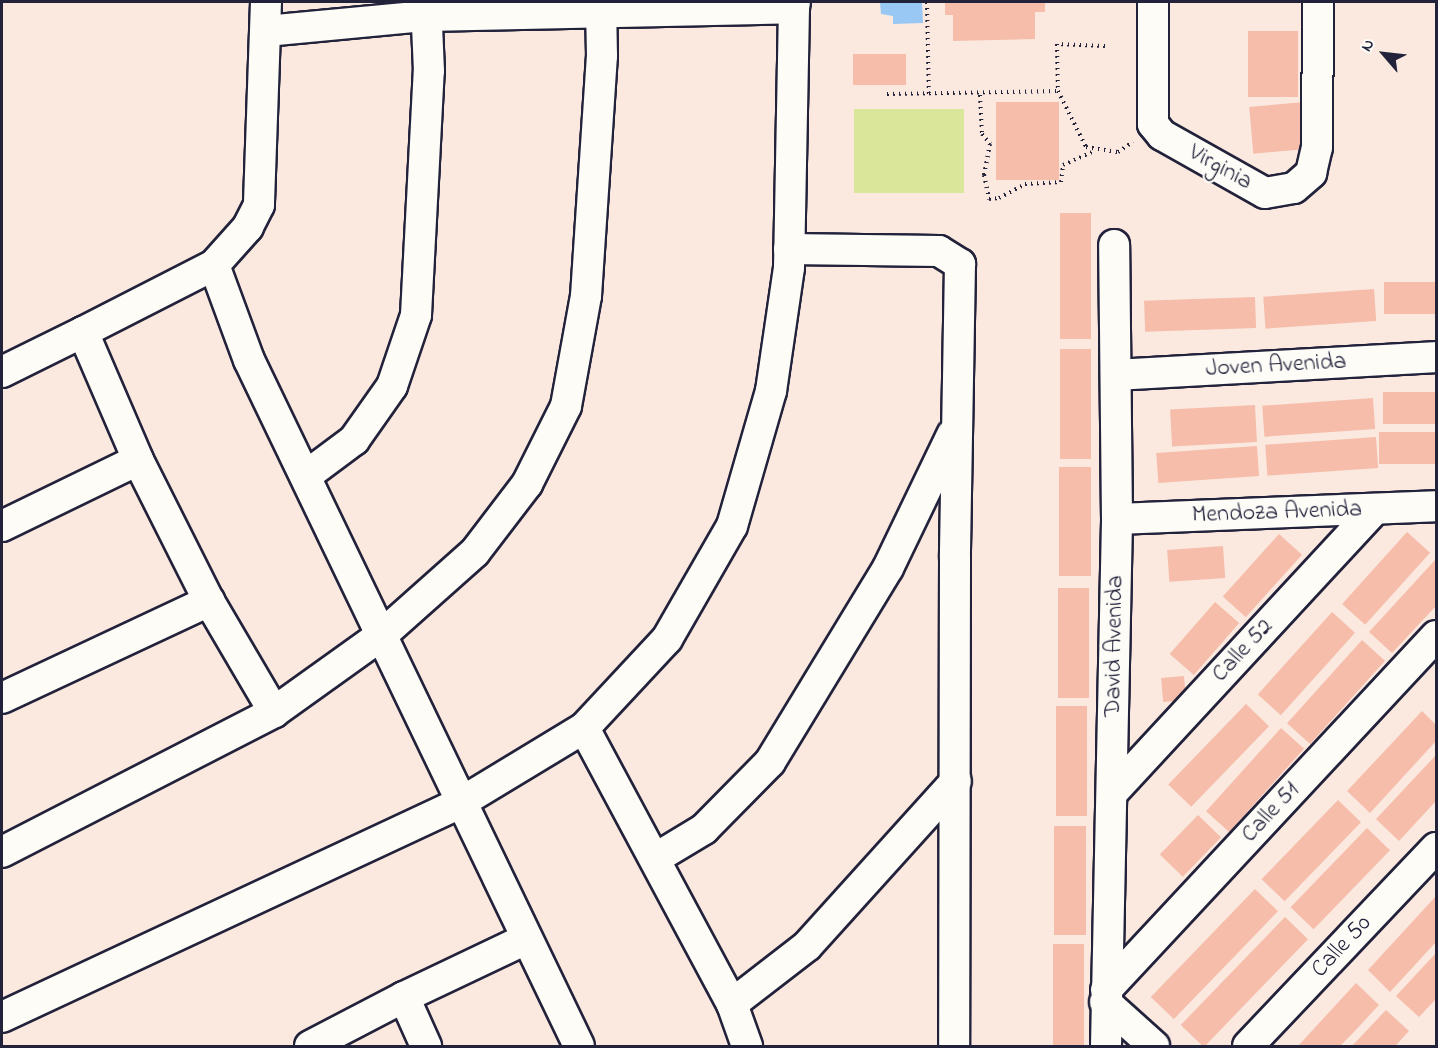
<!DOCTYPE html>
<style>
body{margin:0}
#map{position:relative;width:1438px;height:1048px;overflow:hidden;background:#fbe9e0;font-family:"Indie Flower",sans-serif}
div>[style]{position:absolute}
[style*='--x']{left:calc(var(--x)*1px);top:calc(var(--y)*1px);width:calc(var(--w)*1px);rotate:calc(var(--a)*1deg)}
.green>*{inset:0;background:#dae699;transform-origin:0 0}
.water>*{inset:0;background:#99c8f4}
.building>*{inset:0;background:#f5bdaa;transform-origin:0 0}
.path>*{height:4px;margin-top:-2px;transform-origin:0;background:repeating-linear-gradient(90deg,#22223b 0 1.5px,transparent 0 6px)}
.roads{filter:drop-shadow(2px 0 #22223b) drop-shadow(-2px 0 #22223b) drop-shadow(0 2px #22223b) drop-shadow(0 -2px #22223b)}
.minor>*{height:30px;margin:-15px;padding:0 15px;transform-origin:15px;border-radius:15px;background:#fdfcf7}
span{translate:-50% -50%;white-space:nowrap;text-align:center;line-height:1.15;-webkit-text-stroke:4.5px #fdfcf7;paint-order:stroke}
.street-label{font-size:24px;color:#22223b}
.frame{position:absolute;inset:0;border:3px solid #22223b;pointer-events:none}
.north{position:absolute;left:1354px;top:24px;width:60px;height:60px;-webkit-text-stroke:4px #fdfcf7;paint-order:stroke;rotate:298deg;font-size:16px;font-weight:700;line-height:24px;text-align:center;color:#22223b}
.north::after{content:'';display:block;margin:auto;width:21px;height:27px;background:#22223b;clip-path:polygon(50% 0,100% 100%,50% 72%,0 100%)}
</style>
<div id="map">
<div class="green">
<i style="left:854px;top:109px;width:110px;height:84px"></i>
</div>
<div class="water">
<i style="clip-path:polygon(880px 2px,922px 2px,923px 23px,893px 24px,893px 16px,881px 14px)"></i>
</div>
<div class="building">
<i style="clip-path:polygon(945px 2px,1045px 2px,1045px 12px,1035px 12px,1035px 39px,953px 41px,953px 15px,945px 15px)"></i>
<i style="left:1248px;top:31px;width:50px;height:66px"></i>
<i style="left:906px;top:54px;width:31px;height:53px;rotate:90deg"></i>
<i style="left:996px;top:102px;width:63px;height:78px"></i>
<i style="left:1305px;top:102px;width:47px;height:56px;rotate:85deg"></i>
<i style="left:1060px;top:213px;width:31px;height:126px"></i>
<i style="left:1436px;top:282px;width:32px;height:52px;rotate:90deg"></i>
<i style="left:1374px;top:289px;width:32px;height:111px;rotate:86deg"></i>
<i style="left:1255px;top:297px;width:31px;height:111px;rotate:88deg"></i>
<i style="left:1060px;top:349px;width:31px;height:110px"></i>
<i style="left:1436px;top:392px;width:32px;height:53px;rotate:90deg"></i>
<i style="left:1373px;top:398px;width:31px;height:111px;rotate:86deg"></i>
<i style="left:1255px;top:405px;width:37px;height:85px;rotate:87deg"></i>
<i style="left:1436px;top:432px;width:32px;height:57px;rotate:90deg"></i>
<i style="left:1376px;top:437px;width:31px;height:111px;rotate:86deg"></i>
<i style="left:1257px;top:446px;width:30px;height:101px;rotate:86deg"></i>
<i style="left:1059px;top:467px;width:32px;height:109px"></i>
<i style="left:1407px;top:532px;width:31px;height:97px;rotate:42deg"></i>
<i style="left:1279px;top:534px;width:31px;height:84px;rotate:42deg"></i>
<i style="left:1223px;top:546px;width:32px;height:56px;rotate:86deg"></i>
<i style="clip-path:polygon(1436px 559px,1436px 606px,1392px 653px,1369px 632px)"></i>
<i style="left:1058px;top:588px;width:31px;height:110px"></i>
<i style="left:1215px;top:602px;width:32px;height:69px;rotate:41deg"></i>
<i style="left:1332px;top:612px;width:31px;height:111px;rotate:42deg"></i>
<i style="left:1362px;top:640px;width:31px;height:112px;rotate:42deg"></i>
<i style="left:1184px;top:676px;width:24px;height:23px;rotate:85deg"></i>
<i style="left:1246px;top:704px;width:32px;height:112px;rotate:44deg"></i>
<i style="left:1056px;top:706px;width:31px;height:110px"></i>
<i style="clip-path:polygon(1422px 711px,1436px 725px,1436px 741px,1370px 813px,1347px 791px)"></i>
<i style="left:1281px;top:728px;width:31px;height:112px;rotate:42deg"></i>
<i style="clip-path:polygon(1436px 755px,1436px 801px,1399px 841px,1376px 819px)"></i>
<i style="left:1338px;top:800px;width:32px;height:110px;rotate:44deg"></i>
<i style="left:1198px;top:815px;width:32px;height:55px;rotate:44deg"></i>
<i style="left:1054px;top:826px;width:32px;height:109px"></i>
<i style="left:1367px;top:828px;width:32px;height:110px;rotate:44deg"></i>
<i style="left:1255px;top:889px;width:32px;height:150px;rotate:44deg"></i>
<i style="clip-path:polygon(1436px 896px,1436px 942px,1390px 992px,1368px 970px)"></i>
<i style="left:1285px;top:917px;width:32px;height:150px;rotate:44deg"></i>
<i style="left:1053px;top:944px;width:31px;height:102px"></i>
<i style="clip-path:polygon(1436px 953px,1436px 999px,1419px 1017px,1396px 996px)"></i>
<i style="clip-path:polygon(1356px 983px,1379px 1005px,1352px 1034px,1340px 1046px,1298px 1046px)"></i>
<i style="clip-path:polygon(1386px 1010px,1409px 1031px,1399px 1042px,1395px 1046px,1352px 1046px)"></i>
</div>
<div class="path">
<i style="--x:927;--y:2;--w:92;--a:88.8"></i>
<i style="--x:1105;--y:46;--w:48;--a:-177.6"></i>
<i style="--x:1057;--y:44;--w:47;--a:88.8"></i>
<i style="--x:1058;--y:91;--w:63;--a:63.4"></i>
<i style="--x:1086;--y:147;--w:32;--a:9"></i>
<i style="--x:1118;--y:152;--w:18;--a:-34"></i>
<i style="--x:887;--y:94;--w:171;--a:-1"></i>
<i style="--x:980;--y:95;--w:39;--a:87"></i>
<i style="--x:982;--y:134;--w:13;--a:51"></i>
<i style="--x:990;--y:144;--w:32;--a:101"></i>
<i style="--x:984;--y:175;--w:25;--a:78"></i>
<i style="--x:989;--y:199;--w:10;--a:-6"></i>
<i style="--x:999;--y:198;--w:30;--a:-28"></i>
<i style="--x:1025;--y:184;--w:36;--a:-3"></i>
<i style="--x:1061;--y:182;--w:17;--a:-83"></i>
<i style="--x:1063;--y:165;--w:35;--a:-24"></i>
</div>
<div class="roads">
<div class="minor">
<i style="--x:266;--y:2;--w:203;--a:92"></i>
<i style="--x:259;--y:205;--w:25;--a:117"></i>
<i style="--x:248;--y:227;--w:51;--a:131.8"></i>
<i style="--x:214;--y:265;--w:101;--a:69.8"></i>
<i style="--x:249;--y:360;--w:761;--a:64.31"></i>
<i style="--x:1153;--y:2;--w:122;--a:90"></i>
<i style="--x:1153;--y:124;--w:14;--a:51"></i>
<i style="--x:1162;--y:135;--w:118;--a:29.4"></i>
<i style="--x:1265;--y:193;--w:29;--a:-10"></i>
<i style="--x:1294;--y:188;--w:23;--a:-41"></i>
<i style="--x:1311;--y:173;--w:26;--a:-77"></i>
<i style="--x:1317;--y:148;--w:146;--a:-89.6"></i>
<i style="--x:266;--y:31;--w:161;--a:-5.4"></i>
<i style="--x:426;--y:16;--w:368;--a:-1.2"></i>
<i style="--x:794;--y:8;--w:6;--a:-81"></i>
<i style="--x:789;--y:249;--w:150;--a:0.8"></i>
<i style="--x:939;--y:251;--w:25;--a:32"></i>
<i style="--x:960;--y:264;--w:294;--a:91"></i>
<i style="--x:955;--y:558;--w:488;--a:90.1"></i>
<i style="--x:83;--y:332;--w:147;--a:-27.1"></i>
<i style="--x:2;--y:372;--w:90;--a:-26.3"></i>
<i style="--x:83;--y:332;--w:139;--a:66.7"></i>
<i style="--x:138;--y:460;--w:158;--a:63.3"></i>
<i style="--x:209;--y:601;--w:129;--a:59.6"></i>
<i style="--x:1116;--y:375;--w:321;--a:-3.2"></i>
<i style="--x:307;--y:475;--w:59;--a:-36.7"></i>
<i style="--x:354;--y:440;--w:66;--a:-54.9"></i>
<i style="--x:392;--y:386;--w:75;--a:-71.3"></i>
<i style="--x:416;--y:315;--w:244;--a:-87"></i>
<i style="--x:429;--y:71;--w:69;--a:-92.5"></i>
<i style="--x:1117;--y:519;--w:319;--a:-2.3"></i>
<i style="--x:2;--y:526;--w:151;--a:-25.9"></i>
<i style="--x:2;--y:698;--w:229;--a:-25.1"></i>
<i style="--x:584;--y:728;--w:313;--a:61.8"></i>
<i style="--x:732;--y:1004;--w:45;--a:70.3"></i>
<i style="--x:1112;--y:793;--w:386;--a:-47.2"></i>
<i style="--x:2;--y:852;--w:306;--a:-27.2"></i>
<i style="--x:274;--y:712;--w:134;--a:-35.6"></i>
<i style="--x:383;--y:634;--w:123;--a:-41.7"></i>
<i style="--x:475;--y:552;--w:86;--a:-52.6"></i>
<i style="--x:527;--y:484;--w:87;--a:-63.4"></i>
<i style="--x:566;--y:406;--w:112;--a:-79.7"></i>
<i style="--x:586;--y:296;--w:241;--a:-86.2"></i>
<i style="--x:602;--y:56;--w:54;--a:-91.1"></i>
<i style="--x:656;--y:858;--w:56;--a:-31.1"></i>
<i style="--x:704;--y:829;--w:94;--a:-45.4"></i>
<i style="--x:770;--y:762;--w:227;--a:-58.7"></i>
<i style="--x:888;--y:568;--w:148;--a:-64.3"></i>
<i style="--x:1106;--y:990;--w:484;--a:-47"></i>
<i style="--x:404;--y:997;--w:54;--a:65.8"></i>
<i style="--x:1105;--y:1002;--w:66;--a:41.9"></i>
<i style="--x:732;--y:1004;--w:95;--a:-37.7"></i>
<i style="--x:807;--y:946;--w:222;--a:-47.9"></i>
<i style="--x:2;--y:1017;--w:506;--a:-25.04"></i>
<i style="--x:460;--y:803;--w:145;--a:-31.2"></i>
<i style="--x:584;--y:728;--w:122;--a:-47"></i>
<i style="--x:667;--y:639;--w:130;--a:-60.1"></i>
<i style="--x:732;--y:526;--w:141;--a:-73.9"></i>
<i style="--x:771;--y:391;--w:124;--a:-81.7"></i>
<i style="--x:789;--y:268;--w:260;--a:-88.9"></i>
<i style="--x:310;--y:1046;--w:106;--a:-27.5"></i>
<i style="--x:404;--y:997;--w:135;--a:-25.4"></i>
<i style="--x:1106;--y:1046;--w:527;--a:-88.8"></i>
<i style="--x:1117;--y:519;--w:274;--a:-90.6"></i>
<i style="--x:1248;--y:1046;--w:273;--a:-46.5"></i>
</div>
</div>
<div class="street-label">
<span style="left:1220px;top:168px;rotate:29deg">Virginia</span>
<span style="left:1276px;top:366px;rotate:-3deg">Joven Avenida</span>
<span style="left:1277px;top:513px;rotate:-2deg">Mendoza Avenida</span>
<span style="left:1115px;top:646px;rotate:-89deg">David Avenida</span>
<span style="left:1243px;top:651px;rotate:-47deg">Calle 52</span>
<span style="left:1271px;top:813px;rotate:-47deg">Calle 51</span>
<span style="left:1342px;top:947px;rotate:-47deg">Calle 50</span>
</div>
<div class="frame"></div>
<div class="north">N</div>
</div>
